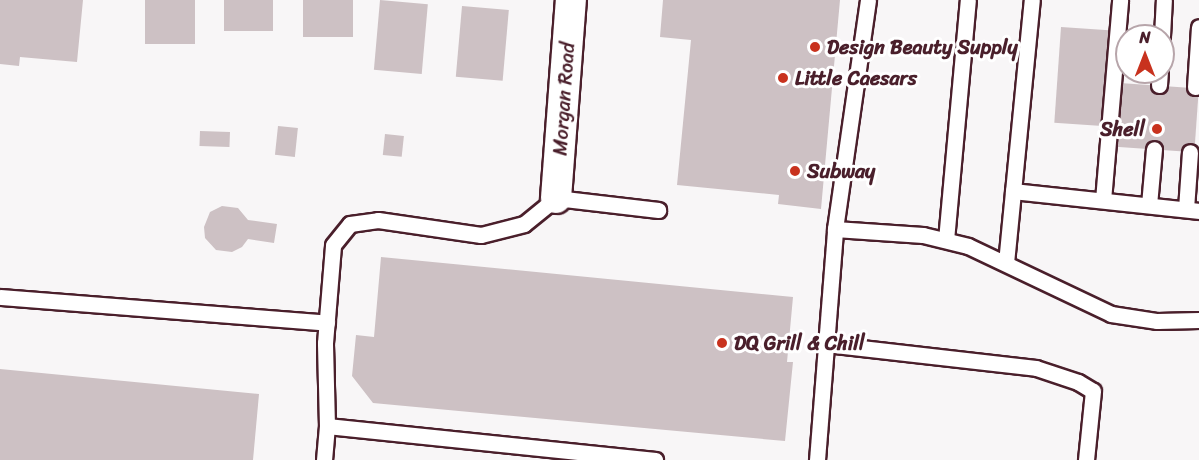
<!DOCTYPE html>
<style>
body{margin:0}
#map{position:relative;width:1199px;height:460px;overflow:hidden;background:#f8f6f7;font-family:Sriracha,sans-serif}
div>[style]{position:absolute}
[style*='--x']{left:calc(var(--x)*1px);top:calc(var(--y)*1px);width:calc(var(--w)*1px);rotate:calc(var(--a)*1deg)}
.building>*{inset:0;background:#cdc1c4;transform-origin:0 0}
.roads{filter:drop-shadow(2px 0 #4a1f2b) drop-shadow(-2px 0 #4a1f2b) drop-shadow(0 2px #4a1f2b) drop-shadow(0 -2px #4a1f2b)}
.lane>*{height:15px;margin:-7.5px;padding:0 7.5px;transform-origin:7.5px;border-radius:7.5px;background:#fff}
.street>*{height:30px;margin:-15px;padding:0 15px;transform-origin:15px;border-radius:15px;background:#fff}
.dots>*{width:16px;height:16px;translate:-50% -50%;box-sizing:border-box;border:3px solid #fff;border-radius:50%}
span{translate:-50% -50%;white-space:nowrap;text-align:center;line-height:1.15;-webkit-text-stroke:6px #fff;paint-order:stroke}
.poi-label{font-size:20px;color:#4a1f2b;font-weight:700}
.left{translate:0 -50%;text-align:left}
.right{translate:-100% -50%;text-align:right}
.street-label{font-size:20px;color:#4a1f2b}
.north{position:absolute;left:1115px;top:24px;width:60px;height:60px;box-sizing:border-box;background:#fff;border:2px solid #b7a5aa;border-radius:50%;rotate:0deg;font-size:16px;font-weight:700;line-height:24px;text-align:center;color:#4a1f2b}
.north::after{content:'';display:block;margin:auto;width:21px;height:27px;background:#c8321e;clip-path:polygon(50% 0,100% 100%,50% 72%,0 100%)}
</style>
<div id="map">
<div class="building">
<i style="clip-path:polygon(0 0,83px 0,77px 62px,20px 57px,19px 66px,0 64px)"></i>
<i style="left:145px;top:0;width:50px;height:44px"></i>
<i style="left:224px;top:0;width:49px;height:31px"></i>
<i style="left:303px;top:0;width:50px;height:37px"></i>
<i style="left:380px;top:0;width:48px;height:70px;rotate:5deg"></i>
<i style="clip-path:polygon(663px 0,840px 0,821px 209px,778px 204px,779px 195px,677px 185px,691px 40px,660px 37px)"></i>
<i style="left:462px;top:6px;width:47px;height:71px;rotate:5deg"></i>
<i style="left:1061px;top:27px;width:48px;height:96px;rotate:4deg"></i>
<i style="left:1120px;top:83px;width:79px;height:64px;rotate:4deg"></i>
<i style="left:278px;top:126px;width:20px;height:29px;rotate:6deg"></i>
<i style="left:200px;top:131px;width:30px;height:15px;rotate:2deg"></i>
<i style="left:385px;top:134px;width:19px;height:21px;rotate:6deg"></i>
<i style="clip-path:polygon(222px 206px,238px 208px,248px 220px,277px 224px,274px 243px,248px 239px,242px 247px,232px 252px,216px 250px,205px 238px,204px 227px,210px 212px)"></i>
<i style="clip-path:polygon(381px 257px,793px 297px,787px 362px,793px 362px,785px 441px,373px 403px,352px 376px,356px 335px,374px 337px)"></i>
<i style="clip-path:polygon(0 369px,259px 394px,253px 460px,0 460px)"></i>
</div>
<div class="roads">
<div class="lane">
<i style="--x:1162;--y:36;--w:36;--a:-87"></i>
<i style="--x:1159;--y:85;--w:13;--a:-86"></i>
<i style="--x:1195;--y:87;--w:60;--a:-86.2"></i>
<i style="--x:1013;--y:191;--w:187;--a:6.1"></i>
<i style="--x:1103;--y:200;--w:201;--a:-85.1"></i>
<i style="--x:1149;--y:205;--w:56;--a:-84.9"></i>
<i style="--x:1186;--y:209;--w:57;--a:-86"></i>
<i style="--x:835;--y:229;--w:88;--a:3.9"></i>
<i style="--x:923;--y:235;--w:46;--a:13.7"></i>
<i style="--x:968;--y:246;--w:158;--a:25.4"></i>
<i style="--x:1111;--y:314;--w:47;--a:8.7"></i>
<i style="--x:1157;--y:321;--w:42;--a:-1.4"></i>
<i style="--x:946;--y:240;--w:241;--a:-84.8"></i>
<i style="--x:1006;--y:263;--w:264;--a:-84.4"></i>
<i style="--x:0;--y:297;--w:328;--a:4.5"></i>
<i style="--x:826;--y:344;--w:211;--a:6.5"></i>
<i style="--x:1036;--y:368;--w:44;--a:18.4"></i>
<i style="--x:1078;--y:382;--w:17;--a:31"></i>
<i style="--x:1093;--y:391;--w:69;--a:95.8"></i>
<i style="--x:327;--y:426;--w:330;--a:5.9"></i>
<i style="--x:324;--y:460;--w:34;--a:-85"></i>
<i style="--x:327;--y:426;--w:83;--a:-91.4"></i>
<i style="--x:325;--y:343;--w:98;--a:-85.3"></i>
<i style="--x:333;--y:245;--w:27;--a:-51"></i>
<i style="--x:350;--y:224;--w:28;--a:-8"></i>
<i style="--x:378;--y:220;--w:104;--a:8.3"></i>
<i style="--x:481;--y:235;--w:44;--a:-14.3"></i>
<i style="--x:524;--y:224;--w:41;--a:-39.1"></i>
<i style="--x:556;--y:198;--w:103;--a:6.7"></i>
<i style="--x:817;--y:460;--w:232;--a:-85.5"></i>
<i style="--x:835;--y:229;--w:231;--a:-81.8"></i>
</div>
<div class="street">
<i style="--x:556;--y:198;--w:199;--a:-85.7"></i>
</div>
</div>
<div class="dots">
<i style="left:815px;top:47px;background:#c8321e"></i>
<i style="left:783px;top:78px;background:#c8321e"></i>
<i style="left:1157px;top:129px;background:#c8321e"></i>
<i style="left:795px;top:171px;background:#c8321e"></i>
<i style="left:722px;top:343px;background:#c8321e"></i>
</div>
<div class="poi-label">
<span class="left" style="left:827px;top:47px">Design Beauty Supply</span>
<span class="left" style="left:795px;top:78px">Little Caesars</span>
<span class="right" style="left:1145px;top:129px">Shell</span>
<span class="left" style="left:807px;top:171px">Subway</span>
<span class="left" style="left:734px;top:343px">DQ Grill &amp; Chill</span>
</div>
<div class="street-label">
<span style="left:564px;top:99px;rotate:-86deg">Morgan Road</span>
</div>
<div class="north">N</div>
</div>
